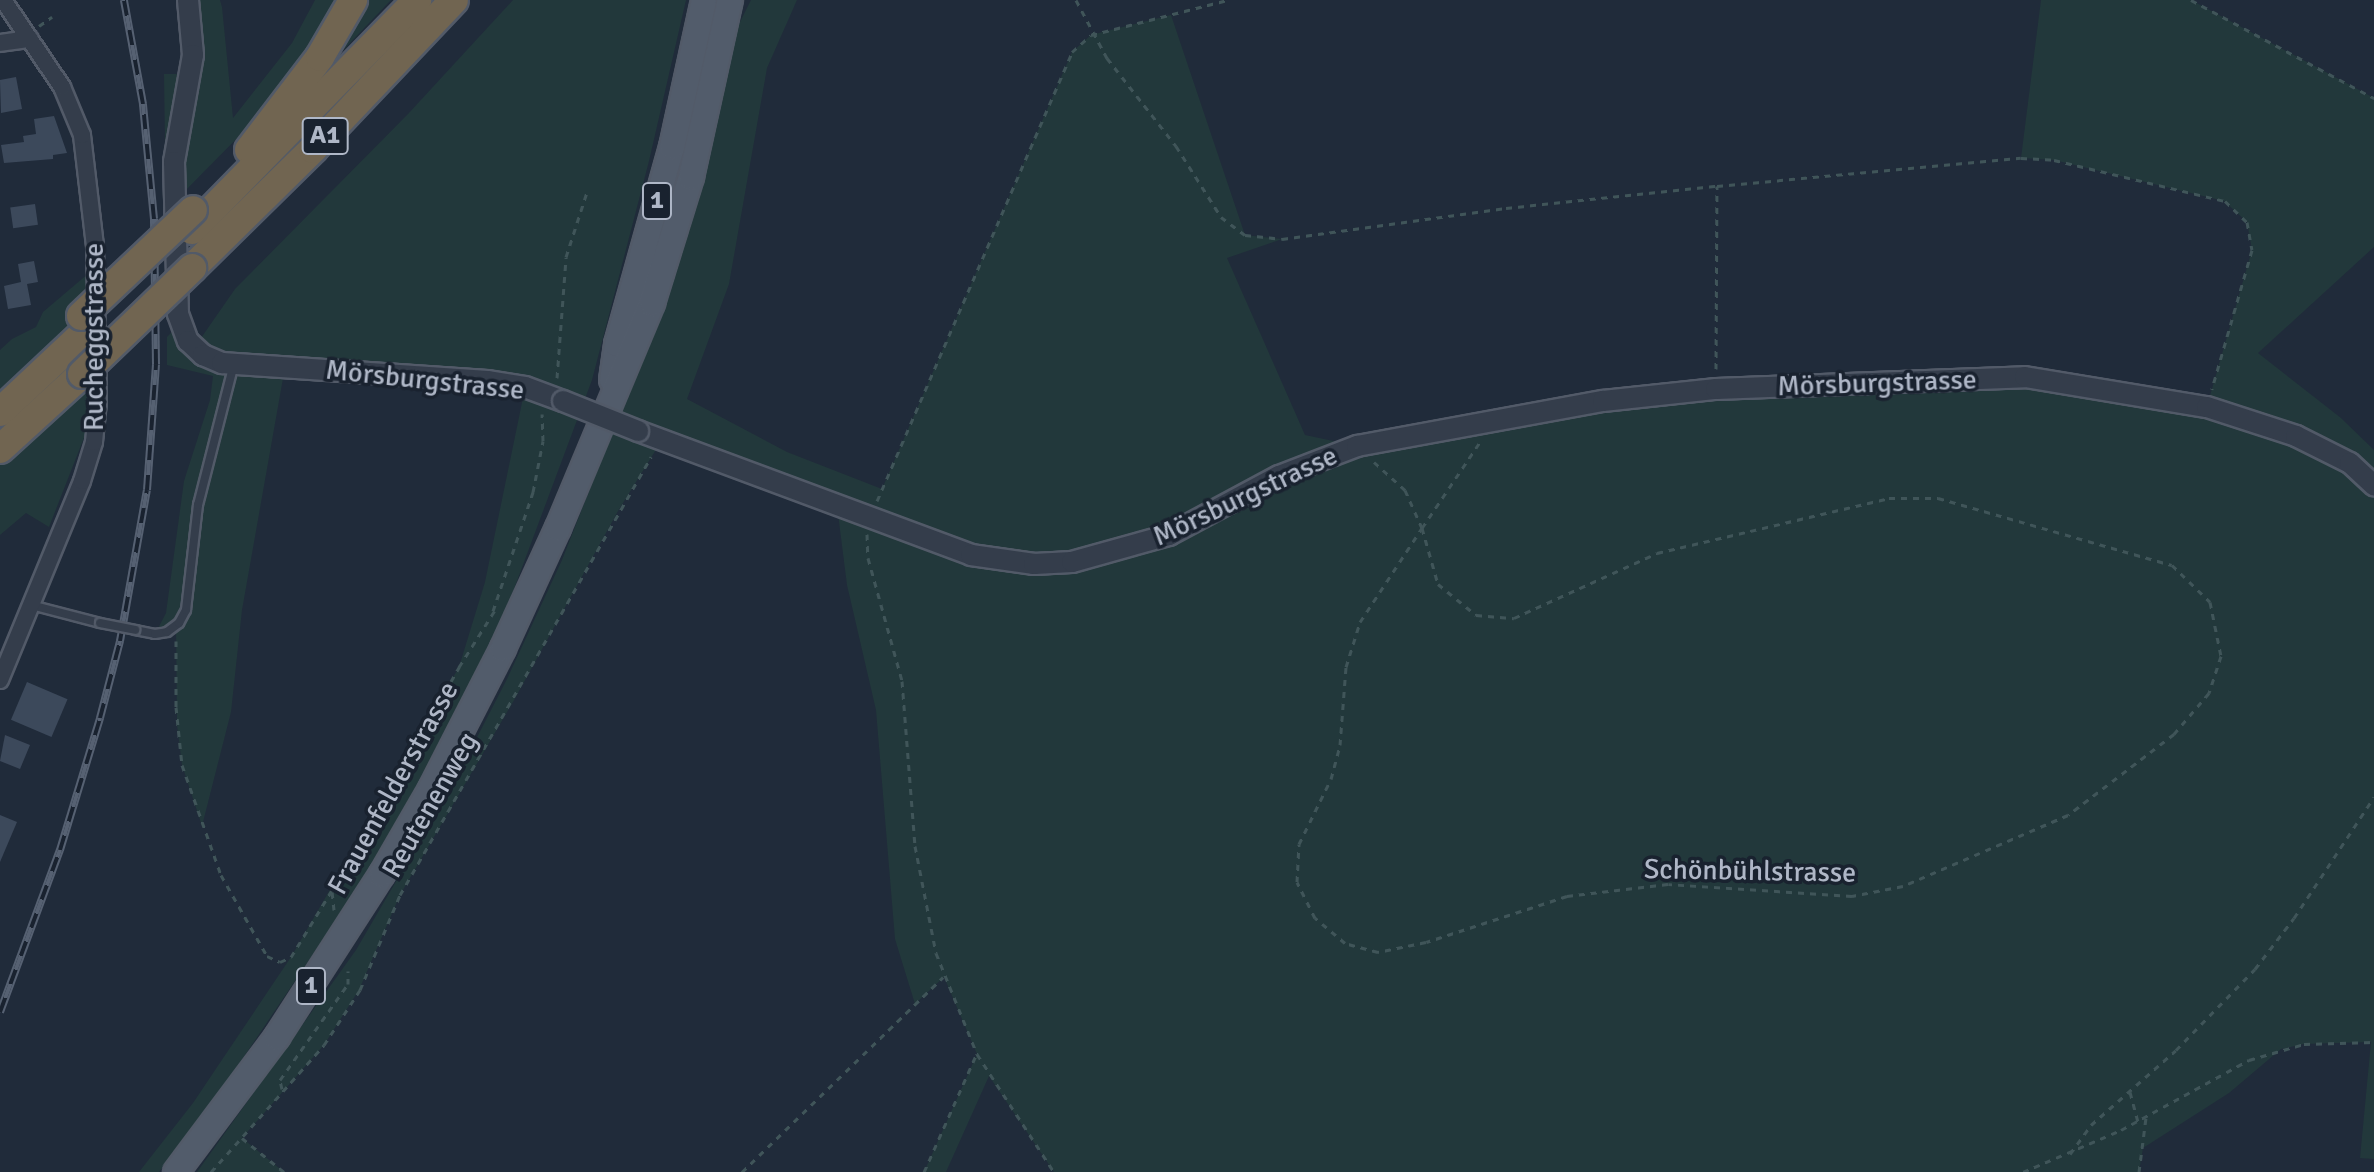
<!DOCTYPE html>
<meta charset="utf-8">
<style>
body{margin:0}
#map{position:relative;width:2374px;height:1172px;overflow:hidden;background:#202b3a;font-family:Signika,sans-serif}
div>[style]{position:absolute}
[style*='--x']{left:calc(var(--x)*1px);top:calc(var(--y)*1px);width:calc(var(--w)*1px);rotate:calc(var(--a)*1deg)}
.green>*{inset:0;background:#22383b}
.building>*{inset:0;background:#3c495b;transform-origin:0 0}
.path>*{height:3px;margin-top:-1.5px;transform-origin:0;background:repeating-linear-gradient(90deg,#405559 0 6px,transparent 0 12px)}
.roads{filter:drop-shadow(2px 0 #525a68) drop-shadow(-2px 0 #525a68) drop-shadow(0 2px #525a68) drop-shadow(0 -2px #525a68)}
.service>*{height:8px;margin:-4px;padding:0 4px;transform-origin:4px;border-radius:4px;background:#343d4b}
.minor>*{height:16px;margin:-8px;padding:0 8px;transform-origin:8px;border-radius:8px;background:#343d4b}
.tertiary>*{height:20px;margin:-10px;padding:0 10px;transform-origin:10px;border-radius:10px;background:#343d4b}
.primary>*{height:24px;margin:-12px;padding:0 12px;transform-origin:12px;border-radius:12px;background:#525c6b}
.motorway>*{height:28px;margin:-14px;padding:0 14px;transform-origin:14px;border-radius:14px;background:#716551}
.rail>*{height:8px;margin-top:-4px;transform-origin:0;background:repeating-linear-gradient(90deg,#19222f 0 15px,#566172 0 30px);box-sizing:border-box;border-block:2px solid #566172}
.bridges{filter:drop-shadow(2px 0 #525a68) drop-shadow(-2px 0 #525a68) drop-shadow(0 2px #525a68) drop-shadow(0 -2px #525a68)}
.service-bridge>*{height:8px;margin:-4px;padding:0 4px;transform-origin:4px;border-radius:4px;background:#343d4b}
.tertiary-bridge>*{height:20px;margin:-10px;padding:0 10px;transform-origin:10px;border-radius:10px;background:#343d4b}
.motorway-bridge>*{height:28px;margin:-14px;padding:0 14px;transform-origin:14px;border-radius:14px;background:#716551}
span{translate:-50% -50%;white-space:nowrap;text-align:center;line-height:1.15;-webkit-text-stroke:7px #19222f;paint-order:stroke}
.shield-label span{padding:2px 6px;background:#19222f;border:2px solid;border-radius:6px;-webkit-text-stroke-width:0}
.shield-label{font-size:26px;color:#afb7c7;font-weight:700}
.street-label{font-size:28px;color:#afb7c7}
</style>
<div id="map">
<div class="green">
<i style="clip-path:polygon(195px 0,220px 0,222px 7px,233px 118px,292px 43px,315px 0,341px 0,317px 41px,266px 109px,183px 193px,184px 135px,198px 90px,202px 52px)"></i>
<i style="clip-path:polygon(353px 0,391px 0,330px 64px)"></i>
<i style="clip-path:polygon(513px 0,686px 0,649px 161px,592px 380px,508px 605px,441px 746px,359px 886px,216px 1098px,159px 1172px,139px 1172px,193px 1103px,291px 957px,459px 667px,485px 582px,525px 388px,285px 367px,242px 610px,231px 712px,202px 826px,182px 765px,177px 725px,176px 628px,155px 634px,166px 613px,184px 481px,210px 400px,213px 376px,167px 365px,167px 337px,189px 315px,201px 338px,235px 289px,408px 114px)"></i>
<i style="clip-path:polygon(751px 0,797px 0,767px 68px,729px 284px,687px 399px,787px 452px,882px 489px,1072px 52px,1091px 35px,1171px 15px,1245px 235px,1282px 239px,1227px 258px,1305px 435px,1357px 446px,1603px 401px,2025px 377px,2207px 406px,2252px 250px,2247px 222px,2224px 201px,2054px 160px,2021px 158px,2041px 0,2191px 0,2374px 98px,2374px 247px,2258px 353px,2341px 418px,2374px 450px,2374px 1159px,2360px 1158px,2371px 1042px,2304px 1044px,2281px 1049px,2229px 1093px,2143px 1148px,2139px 1172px,1054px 1172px,989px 1076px,946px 1172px,924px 1172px,977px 1054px,944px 977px,915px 1004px,895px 939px,876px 710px,847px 585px,837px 506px,662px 440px,618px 511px,513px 702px,400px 895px,359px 990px,324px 1045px,242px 1138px,284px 1172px,197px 1172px,356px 950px,454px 782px,507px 679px,562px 560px,669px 287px,694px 210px,737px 28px)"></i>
<i style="clip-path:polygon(164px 74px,182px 74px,165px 145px)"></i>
<i style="clip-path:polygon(96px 267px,98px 402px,49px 527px,26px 513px,0 535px,0 350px,12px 339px,36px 327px,43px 312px)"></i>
</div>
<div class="building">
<i style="clip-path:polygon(16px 77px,22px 109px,1px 113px,0 80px)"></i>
<i style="clip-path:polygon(54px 116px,67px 153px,53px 155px,53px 159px,4px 163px,1px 145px,24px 142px,23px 136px,36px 134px,34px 119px)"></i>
<i style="left:35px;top:204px;width:21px;height:25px;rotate:82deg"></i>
<i style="clip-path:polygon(34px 261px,38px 282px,27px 284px,31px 305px,8px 309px,4px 286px,21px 282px,18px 264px)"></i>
<i style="left:27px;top:682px;width:44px;height:41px;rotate:23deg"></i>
<i style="clip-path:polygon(5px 735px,30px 745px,20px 769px,0 761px)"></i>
<i style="clip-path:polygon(0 815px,17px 822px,0 862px)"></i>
</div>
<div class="path">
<i style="--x:1076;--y:0;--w:66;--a:61.9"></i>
<i style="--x:1107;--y:58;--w:112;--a:51.9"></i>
<i style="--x:1176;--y:146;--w:84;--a:57.6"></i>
<i style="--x:1221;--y:217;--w:30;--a:37"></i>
<i style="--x:1245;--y:235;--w:37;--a:6"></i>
<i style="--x:1282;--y:239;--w:226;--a:-7.9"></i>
<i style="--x:1506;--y:208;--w:212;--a:-6"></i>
<i style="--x:2191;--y:0;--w:208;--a:28.2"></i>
<i style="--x:39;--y:26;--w:16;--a:-35"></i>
<i style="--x:1716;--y:369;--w:183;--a:-89.7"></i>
<i style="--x:1717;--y:186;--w:305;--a:-5.3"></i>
<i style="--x:2021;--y:158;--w:33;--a:3"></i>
<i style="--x:2054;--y:160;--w:176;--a:13.5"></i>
<i style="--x:2225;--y:201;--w:30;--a:44"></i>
<i style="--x:2247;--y:222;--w:28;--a:80"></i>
<i style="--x:2252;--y:250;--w:145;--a:106.1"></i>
<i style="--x:557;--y:378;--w:121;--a:-85.7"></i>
<i style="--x:566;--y:257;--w:68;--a:-72.1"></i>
<i style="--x:1374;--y:462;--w:42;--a:42.1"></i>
<i style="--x:1405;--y:490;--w:42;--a:65.9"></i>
<i style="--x:1422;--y:528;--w:104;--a:-56"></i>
<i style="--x:1889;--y:498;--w:49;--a:0"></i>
<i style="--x:1938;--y:498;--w:243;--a:16"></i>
<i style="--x:2172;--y:565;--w:53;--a:44.2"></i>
<i style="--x:2210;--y:602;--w:55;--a:78.5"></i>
<i style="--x:2221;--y:656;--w:39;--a:108"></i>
<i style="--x:2209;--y:693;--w:54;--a:130.5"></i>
<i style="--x:2174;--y:734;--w:133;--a:142.6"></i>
<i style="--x:2068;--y:815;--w:180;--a:156.7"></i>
<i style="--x:1903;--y:886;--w:52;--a:168.9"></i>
<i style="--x:1852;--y:896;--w:184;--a:-176.3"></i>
<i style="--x:1668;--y:884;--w:102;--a:173.2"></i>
<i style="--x:1567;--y:896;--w:148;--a:161.9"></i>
<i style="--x:1426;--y:942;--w:49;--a:168.2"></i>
<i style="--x:1378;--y:952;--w:34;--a:-165"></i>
<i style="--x:1345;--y:943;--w:39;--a:-140"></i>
<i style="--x:1315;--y:918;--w:40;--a:-116.6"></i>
<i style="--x:1297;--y:882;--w:38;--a:-87"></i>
<i style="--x:1299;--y:844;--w:72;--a:-63.8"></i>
<i style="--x:1331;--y:779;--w:35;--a:-75"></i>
<i style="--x:1340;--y:745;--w:78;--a:-85.6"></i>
<i style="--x:1346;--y:667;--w:47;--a:-72.7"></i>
<i style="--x:1360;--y:622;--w:113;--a:-56.6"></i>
<i style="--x:1422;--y:528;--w:58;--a:74.1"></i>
<i style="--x:1438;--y:584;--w:49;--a:39.2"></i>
<i style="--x:1476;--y:615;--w:38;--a:5"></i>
<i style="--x:1514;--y:618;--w:157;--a:-24.4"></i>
<i style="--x:1657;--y:553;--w:238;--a:-13.3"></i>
<i style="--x:877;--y:501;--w:490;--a:-66.5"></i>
<i style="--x:1072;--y:52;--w:25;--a:-42"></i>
<i style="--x:1091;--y:35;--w:140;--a:-14.4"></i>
<i style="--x:867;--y:534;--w:24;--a:88"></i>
<i style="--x:868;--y:558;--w:128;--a:74.5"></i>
<i style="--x:902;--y:681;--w:166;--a:85.5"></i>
<i style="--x:915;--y:846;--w:109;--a:78.9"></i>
<i style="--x:936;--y:953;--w:109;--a:67.9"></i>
<i style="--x:977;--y:1054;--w:141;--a:56.9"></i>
<i style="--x:493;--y:611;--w:126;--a:-71.4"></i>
<i style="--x:533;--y:492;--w:52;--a:-78.9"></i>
<i style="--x:543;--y:441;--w:27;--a:-92"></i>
<i style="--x:176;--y:641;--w:66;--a:90"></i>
<i style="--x:176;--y:707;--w:58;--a:84.1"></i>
<i style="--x:182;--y:765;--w:117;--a:70.5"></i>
<i style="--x:221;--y:875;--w:93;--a:60.4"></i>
<i style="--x:267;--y:956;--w:14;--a:25"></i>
<i style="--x:280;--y:962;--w:12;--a:-24"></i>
<i style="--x:291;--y:957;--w:79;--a:-58.5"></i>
<i style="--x:334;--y:910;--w:20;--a:-96"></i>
<i style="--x:332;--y:890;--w:257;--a:-60.3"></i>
<i style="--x:459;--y:667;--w:71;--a:-57.7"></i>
<i style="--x:282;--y:1089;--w:9;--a:-103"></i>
<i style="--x:280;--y:1080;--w:118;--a:-54.7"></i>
<i style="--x:348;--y:984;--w:13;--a:-90"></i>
<i style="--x:2130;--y:1092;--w:31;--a:75"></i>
<i style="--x:242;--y:1138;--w:54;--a:39"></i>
<i style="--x:2070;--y:1154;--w:36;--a:-54"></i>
<i style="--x:2091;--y:1125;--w:113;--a:-41.4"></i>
<i style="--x:2176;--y:1050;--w:113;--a:-45.7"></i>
<i style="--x:2255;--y:969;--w:64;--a:-52.6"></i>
<i style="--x:2294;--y:918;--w:145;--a:-56.5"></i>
<i style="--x:211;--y:1172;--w:170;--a:-48.3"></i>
<i style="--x:324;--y:1045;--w:66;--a:-56.8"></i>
<i style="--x:360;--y:990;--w:103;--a:-67.2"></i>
<i style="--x:400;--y:895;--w:505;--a:-60.18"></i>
<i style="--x:742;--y:1172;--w:280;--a:-44.1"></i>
<i style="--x:924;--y:1172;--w:128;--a:-66"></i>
<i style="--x:2023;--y:1172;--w:107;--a:-23.2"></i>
<i style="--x:2121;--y:1130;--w:146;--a:-28.7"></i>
<i style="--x:2249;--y:1060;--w:57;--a:-16.2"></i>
<i style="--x:2304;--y:1044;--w:70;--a:-1.6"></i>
<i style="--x:2139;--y:1172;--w:55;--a:-82.7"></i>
</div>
<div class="roads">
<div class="service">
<i style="--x:31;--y:605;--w:71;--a:14.6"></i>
<i style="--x:135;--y:630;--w:20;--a:11"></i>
<i style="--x:155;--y:634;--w:12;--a:-9"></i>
<i style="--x:167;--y:632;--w:15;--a:-37"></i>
<i style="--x:179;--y:623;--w:15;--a:-62"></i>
<i style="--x:186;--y:610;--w:106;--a:-83.5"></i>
<i style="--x:198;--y:505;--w:146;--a:-75.7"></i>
</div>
<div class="minor">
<i style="--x:0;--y:43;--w:30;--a:-8"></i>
<i style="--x:0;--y:680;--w:215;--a:-67.6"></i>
<i style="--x:82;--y:481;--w:41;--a:-72.9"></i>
<i style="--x:94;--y:442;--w:40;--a:-84.3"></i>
<i style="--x:98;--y:402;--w:156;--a:-91.1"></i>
<i style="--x:95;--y:246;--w:112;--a:-96.7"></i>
<i style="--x:82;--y:135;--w:52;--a:-112.6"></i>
<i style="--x:62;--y:87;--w:105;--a:-124.1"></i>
</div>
<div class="tertiary">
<i style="--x:188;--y:0;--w:55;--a:84.8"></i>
<i style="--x:193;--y:55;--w:109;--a:100.1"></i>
<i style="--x:174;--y:162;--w:152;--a:88.5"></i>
<i style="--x:178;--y:314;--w:29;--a:70"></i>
<i style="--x:188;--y:341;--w:21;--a:43"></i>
<i style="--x:203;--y:355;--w:21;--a:23"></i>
<i style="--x:222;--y:363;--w:266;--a:3.9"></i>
<i style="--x:487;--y:381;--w:38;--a:9"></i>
<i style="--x:525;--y:387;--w:40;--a:20.2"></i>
<i style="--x:638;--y:431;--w:355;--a:20.4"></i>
<i style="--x:971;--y:555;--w:64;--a:8.1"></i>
<i style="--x:1034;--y:564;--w:38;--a:-3"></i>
<i style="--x:1072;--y:562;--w:101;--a:-15.6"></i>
<i style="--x:1169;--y:535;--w:125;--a:-28.2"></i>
<i style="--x:1279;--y:476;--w:84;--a:-21"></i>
<i style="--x:1357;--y:446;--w:250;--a:-10.4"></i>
<i style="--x:1603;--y:401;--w:114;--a:-6.1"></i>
<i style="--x:1716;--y:389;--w:309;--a:-2.2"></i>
<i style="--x:2025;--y:377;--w:184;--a:9.4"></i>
<i style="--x:2207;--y:407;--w:94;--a:18"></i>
<i style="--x:2296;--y:436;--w:60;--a:26.6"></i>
<i style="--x:2350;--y:463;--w:33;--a:43"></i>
</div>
<div class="primary">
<i style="--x:612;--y:380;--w:36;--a:-82"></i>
<i style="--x:617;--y:344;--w:205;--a:-74.4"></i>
<i style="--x:672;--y:147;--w:150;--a:-77.7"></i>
<i style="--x:176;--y:1172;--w:169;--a:-53.2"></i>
<i style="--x:277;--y:1037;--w:194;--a:-57.2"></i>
<i style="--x:382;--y:874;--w:98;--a:-60"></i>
<i style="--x:431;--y:789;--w:158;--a:-62.9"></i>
<i style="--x:503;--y:648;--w:132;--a:-65.4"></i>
<i style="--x:558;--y:528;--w:244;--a:-67.3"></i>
<i style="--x:652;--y:303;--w:132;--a:-72.8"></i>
<i style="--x:691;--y:177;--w:181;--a:-77.6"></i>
</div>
<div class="motorway">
<i style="--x:249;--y:150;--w:117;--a:-52.6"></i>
<i style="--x:320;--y:57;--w:66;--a:-59.9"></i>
<i style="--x:192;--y:230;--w:322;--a:-45.6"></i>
<i style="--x:192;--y:268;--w:170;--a:-44.5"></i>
<i style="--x:313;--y:149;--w:205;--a:-46.6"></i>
<i style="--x:0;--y:412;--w:111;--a:-43.2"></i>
<i style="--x:0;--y:449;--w:111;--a:-42.4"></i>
</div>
</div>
<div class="rail">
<i style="--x:0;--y:1012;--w:173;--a:-69.7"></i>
<i style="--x:60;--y:850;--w:138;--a:-73.1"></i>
<i style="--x:100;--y:718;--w:80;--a:-75.4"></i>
<i style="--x:120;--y:641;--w:153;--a:-79.9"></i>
<i style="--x:147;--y:490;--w:126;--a:-85.9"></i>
<i style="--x:156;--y:364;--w:145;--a:-90.8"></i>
<i style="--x:154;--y:219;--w:116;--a:-95.5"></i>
<i style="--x:143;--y:104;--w:106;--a:-100.4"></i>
</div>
<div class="bridges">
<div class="service-bridge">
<i style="--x:100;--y:623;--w:36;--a:11"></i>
</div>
<div class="tertiary-bridge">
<i style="--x:563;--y:401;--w:81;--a:21.8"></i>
</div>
<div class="motorway-bridge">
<i style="--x:81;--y:316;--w:154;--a:-43.4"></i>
<i style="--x:82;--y:374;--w:153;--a:-43.9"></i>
</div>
</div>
<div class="shield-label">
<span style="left:325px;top:136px">A1</span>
<span style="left:657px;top:201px">1</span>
<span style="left:311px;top:986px">1</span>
</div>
<div class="street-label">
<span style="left:94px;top:337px;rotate:-90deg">Rucheggstrasse</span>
<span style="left:425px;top:380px;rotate:6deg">Mörsburgstrasse</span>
<span style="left:1877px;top:383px;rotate:-2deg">Mörsburgstrasse</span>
<span style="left:1245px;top:496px;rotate:-25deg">Mörsburgstrasse</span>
<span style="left:393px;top:788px;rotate:-61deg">Frauenfelderstrasse</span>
<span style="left:430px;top:805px;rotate:-60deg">Reutenenweg</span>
<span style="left:1750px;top:871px;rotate:1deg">Schönbühlstrasse</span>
</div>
</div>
